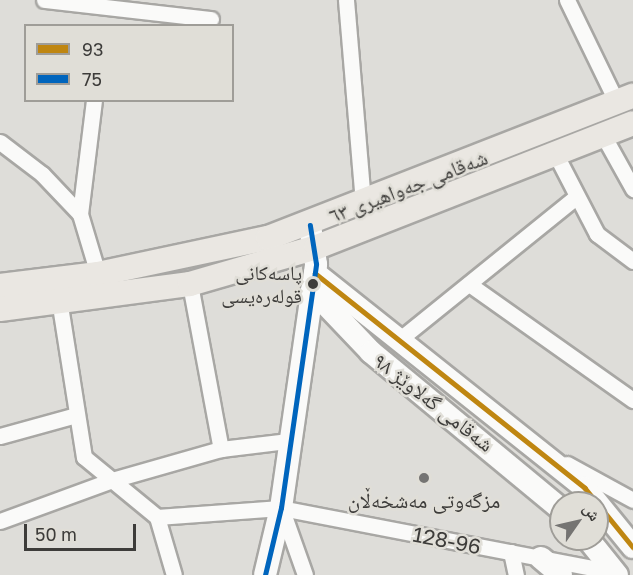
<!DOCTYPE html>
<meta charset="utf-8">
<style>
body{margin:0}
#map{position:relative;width:633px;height:575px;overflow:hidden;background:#deddd9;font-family:"Golos Text","Noto Naskh Arabic",sans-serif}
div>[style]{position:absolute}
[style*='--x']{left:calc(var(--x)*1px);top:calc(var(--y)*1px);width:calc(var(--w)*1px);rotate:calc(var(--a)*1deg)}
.roads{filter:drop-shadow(2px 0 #a8a7a4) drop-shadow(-2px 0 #a8a7a4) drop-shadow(0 2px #a8a7a4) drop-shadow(0 -2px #a8a7a4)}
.street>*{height:15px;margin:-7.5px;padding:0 7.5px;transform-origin:7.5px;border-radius:7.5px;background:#fafaf9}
.secondary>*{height:22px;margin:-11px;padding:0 11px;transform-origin:11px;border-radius:11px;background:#fafaf9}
.primary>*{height:24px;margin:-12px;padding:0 12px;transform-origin:12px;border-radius:12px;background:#eae7e2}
.bus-1>*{height:4.5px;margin:-2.25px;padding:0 2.25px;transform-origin:2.25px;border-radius:2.25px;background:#bf8611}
.bus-2>*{height:4.5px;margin:-2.25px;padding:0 2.25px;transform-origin:2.25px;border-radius:2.25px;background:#0065bd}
.dots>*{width:16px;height:16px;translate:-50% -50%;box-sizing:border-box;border:3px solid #e0ded7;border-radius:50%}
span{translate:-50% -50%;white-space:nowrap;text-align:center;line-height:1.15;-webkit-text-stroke:5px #e0ded7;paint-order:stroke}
.bus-label{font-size:20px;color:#3d3c3a}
.right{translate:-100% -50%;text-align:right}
.street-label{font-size:21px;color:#3d3c3a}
.poi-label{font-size:21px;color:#3d3c3a}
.legend{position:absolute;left:24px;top:24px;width:210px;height:78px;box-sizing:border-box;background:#e0ded7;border:2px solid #9f9d98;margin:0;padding:8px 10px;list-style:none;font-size:18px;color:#3d3c3a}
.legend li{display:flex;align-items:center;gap:12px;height:30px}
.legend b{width:30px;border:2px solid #9f9d98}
.north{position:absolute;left:549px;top:491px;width:60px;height:60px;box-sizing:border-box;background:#e0ded7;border:2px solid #9f9d98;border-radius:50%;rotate:56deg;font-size:16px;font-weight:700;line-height:24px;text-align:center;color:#3d3c3a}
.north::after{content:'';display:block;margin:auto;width:21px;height:27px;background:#757472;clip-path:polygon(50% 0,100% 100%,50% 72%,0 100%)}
.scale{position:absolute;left:24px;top:524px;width:112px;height:27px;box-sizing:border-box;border:3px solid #3d3c3a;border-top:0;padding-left:8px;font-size:18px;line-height:21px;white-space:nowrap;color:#3d3c3a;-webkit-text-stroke:4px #e0ded7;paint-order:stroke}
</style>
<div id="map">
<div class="roads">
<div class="street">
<i style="--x:44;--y:0;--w:168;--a:6.5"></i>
<i style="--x:346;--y:0;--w:203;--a:85.2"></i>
<i style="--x:567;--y:0;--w:114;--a:64.1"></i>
<i style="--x:603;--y:135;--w:62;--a:60.9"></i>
<i style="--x:0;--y:142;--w:53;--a:37.3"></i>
<i style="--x:42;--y:174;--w:55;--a:46.5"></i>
<i style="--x:80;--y:214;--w:63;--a:73.3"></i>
<i style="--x:556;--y:155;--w:89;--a:62.6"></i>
<i style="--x:597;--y:234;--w:45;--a:36.9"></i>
<i style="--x:80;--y:214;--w:115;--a:-83"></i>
<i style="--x:190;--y:284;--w:168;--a:79.4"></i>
<i style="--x:469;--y:284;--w:201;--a:35.3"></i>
<i style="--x:58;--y:293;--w:166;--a:81"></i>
<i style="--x:84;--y:457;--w:94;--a:39.4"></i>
<i style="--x:157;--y:517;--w:60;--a:73.7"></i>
<i style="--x:400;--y:339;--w:225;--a:-38.9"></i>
<i style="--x:0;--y:436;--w:79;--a:-15.4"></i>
<i style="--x:567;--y:464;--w:75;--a:28.6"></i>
<i style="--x:282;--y:510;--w:69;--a:70.5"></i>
<i style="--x:157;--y:517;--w:124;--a:-4.2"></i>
<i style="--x:281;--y:508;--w:339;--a:10.9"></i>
<i style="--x:0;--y:521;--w:119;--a:-20.1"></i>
<i style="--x:112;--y:480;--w:113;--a:-15.9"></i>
<i style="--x:221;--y:449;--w:66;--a:-6.9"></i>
<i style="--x:511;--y:552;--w:24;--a:78"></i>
</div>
<div class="secondary">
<i style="--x:315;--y:273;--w:345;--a:38.5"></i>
<i style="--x:585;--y:488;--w:76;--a:50.9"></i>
<i style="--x:312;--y:290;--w:86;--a:46.4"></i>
<i style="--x:371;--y:352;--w:246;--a:39.6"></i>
<i style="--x:588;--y:539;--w:46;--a:51.1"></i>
<i style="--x:541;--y:558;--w:26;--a:40"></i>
<i style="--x:265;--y:575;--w:69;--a:-76.6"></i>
<i style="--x:281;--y:508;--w:246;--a:-81.8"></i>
<i style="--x:316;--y:264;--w:39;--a:-99"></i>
</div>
<div class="primary">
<i style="--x:0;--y:286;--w:99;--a:-7"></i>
<i style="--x:98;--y:274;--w:174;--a:-12"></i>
<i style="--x:268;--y:238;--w:392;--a:-21.3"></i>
<i style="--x:0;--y:309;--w:192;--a:-7.5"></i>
<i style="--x:190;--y:284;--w:132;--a:-16.2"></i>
<i style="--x:317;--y:247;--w:339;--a:-21.4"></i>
</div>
</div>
<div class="bus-1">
<i style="--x:315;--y:273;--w:345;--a:38.5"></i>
<i style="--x:585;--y:488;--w:76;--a:50.9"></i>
</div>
<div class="bus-2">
<i style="--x:265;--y:575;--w:69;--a:-76.6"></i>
<i style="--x:281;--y:508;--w:246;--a:-81.8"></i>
<i style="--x:316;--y:264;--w:39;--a:-99"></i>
</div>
<div class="dots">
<i style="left:313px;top:284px;background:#3d3c3a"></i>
<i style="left:424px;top:478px;background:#757472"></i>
</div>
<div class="bus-label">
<span class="right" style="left:302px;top:284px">پاسەکانی<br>قولەرەیسی</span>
</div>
<div class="street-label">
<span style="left:408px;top:186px;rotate:-21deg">شەقامی جەواهیری ٦٣</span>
<span style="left:434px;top:402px;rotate:38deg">شەقامی گەلاوێژ ٩٨</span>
<span style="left:447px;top:540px;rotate:11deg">128-96</span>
</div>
<div class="poi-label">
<span style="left:424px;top:500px">مزگەوتی مەشخەڵان</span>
</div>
<ul class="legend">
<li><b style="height:8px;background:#bf8611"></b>93</li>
<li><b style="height:8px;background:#0065bd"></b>75</li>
</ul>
<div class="north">ش</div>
<div class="scale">50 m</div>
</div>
